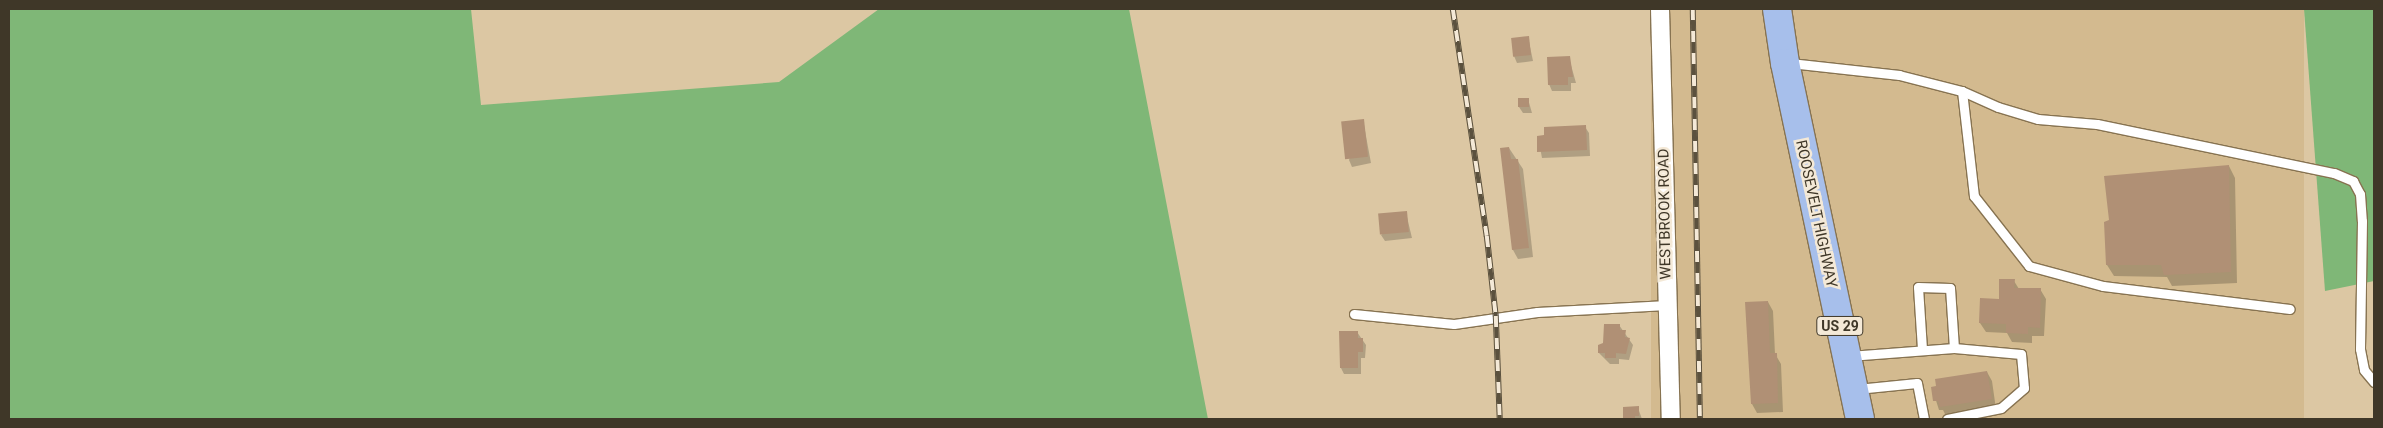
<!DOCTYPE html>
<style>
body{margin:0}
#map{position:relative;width:2383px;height:428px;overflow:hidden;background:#dcc7a3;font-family:Roboto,sans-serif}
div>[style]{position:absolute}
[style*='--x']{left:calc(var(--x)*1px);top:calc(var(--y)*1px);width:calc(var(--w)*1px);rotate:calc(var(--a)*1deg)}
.built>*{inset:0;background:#d3ba8f;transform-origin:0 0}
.green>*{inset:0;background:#7fb777}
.shadow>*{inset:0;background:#0003}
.building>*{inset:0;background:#b09075;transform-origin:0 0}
.roads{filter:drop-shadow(1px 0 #877351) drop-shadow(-1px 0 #877351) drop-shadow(0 1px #877351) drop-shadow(0 -1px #877351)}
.lane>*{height:9px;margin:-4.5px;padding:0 4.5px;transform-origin:4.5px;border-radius:4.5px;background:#fff}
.street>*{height:18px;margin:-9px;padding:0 9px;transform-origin:9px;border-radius:9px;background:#fff}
.primary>*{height:28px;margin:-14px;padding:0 14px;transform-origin:14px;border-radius:14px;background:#a7bfeb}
.rail>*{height:5.5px;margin-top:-2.75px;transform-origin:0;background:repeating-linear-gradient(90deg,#f4e9d7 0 11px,#5b513e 0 22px);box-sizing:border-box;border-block:1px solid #5b513e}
span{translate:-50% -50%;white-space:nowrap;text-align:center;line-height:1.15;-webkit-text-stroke:5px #f4e9d7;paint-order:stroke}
.shield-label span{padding:1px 4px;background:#f4e9d7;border:1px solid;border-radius:4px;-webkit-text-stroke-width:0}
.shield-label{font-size:14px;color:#3f3728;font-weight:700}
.street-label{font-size:15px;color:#3f3728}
.frame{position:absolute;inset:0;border:10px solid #3f3728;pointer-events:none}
</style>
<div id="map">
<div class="built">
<i style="left:1651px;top:9px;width:653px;height:410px"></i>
</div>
<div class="green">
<i style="clip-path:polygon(9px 9px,471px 9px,481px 105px,779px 82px,879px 9px,1129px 9px,1208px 419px,9px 419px)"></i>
<i style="clip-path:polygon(2304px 9px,2374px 9px,2374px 281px,2325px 291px)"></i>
</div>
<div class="shadow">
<i style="clip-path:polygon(1528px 37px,1533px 61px,1517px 63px,1514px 56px)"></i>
<i style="clip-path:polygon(1569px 58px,1576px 83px,1571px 83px,1571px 91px,1552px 91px,1549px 84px)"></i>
<i style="clip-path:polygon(1528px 99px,1532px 113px,1523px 113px,1519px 107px)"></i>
<i style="clip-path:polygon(1363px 120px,1371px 163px,1352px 167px,1349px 160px)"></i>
<i style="clip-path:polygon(1585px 127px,1589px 133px,1590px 156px,1542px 158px,1538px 137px)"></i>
<i style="clip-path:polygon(1509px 148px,1523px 169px,1533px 257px,1518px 259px,1513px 250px)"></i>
<i style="clip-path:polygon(2229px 166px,2235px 178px,2237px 283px,2172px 286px,2167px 277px,2114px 276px,2107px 265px)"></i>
<i style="clip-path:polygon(1406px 213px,1412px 238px,1385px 241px,1381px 235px)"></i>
<i style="clip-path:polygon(2014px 281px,2019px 289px,2040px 289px,2046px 299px,2044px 336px,2032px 336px,2032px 343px,2012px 342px,2007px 333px,1986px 332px,1980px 323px,1981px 300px,2000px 300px)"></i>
<i style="clip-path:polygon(1768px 302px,1773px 311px,1775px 354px,1781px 364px,1783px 412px,1757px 413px,1752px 404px)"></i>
<i style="clip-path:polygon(1619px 325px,1633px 345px,1629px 360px,1619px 359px,1619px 364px,1610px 364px,1599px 353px)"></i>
<i style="clip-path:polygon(1357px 332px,1366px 345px,1365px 358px,1361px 358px,1361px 374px,1344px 374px,1341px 368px)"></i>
<i style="clip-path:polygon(1987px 372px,1992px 381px,1996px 409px,1946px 416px,1943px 410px,1939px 410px,1932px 388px)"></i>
<i style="clip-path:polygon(1638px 408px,1642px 419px,1624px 419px,1624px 409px)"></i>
</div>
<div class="building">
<i style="left:1529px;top:36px;width:19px;height:18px;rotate:84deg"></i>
<i style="clip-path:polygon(1570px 56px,1573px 77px,1568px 77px,1568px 85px,1548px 85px,1547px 57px)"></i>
<i style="left:1518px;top:98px;width:11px;height:9px"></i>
<i style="left:1364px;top:119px;width:38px;height:23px;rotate:84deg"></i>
<i style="clip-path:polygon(1586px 125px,1587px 150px,1537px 152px,1537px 136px,1544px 135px,1544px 127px)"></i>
<i style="clip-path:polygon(1509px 147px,1511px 159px,1518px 159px,1529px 248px,1512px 250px,1500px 148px)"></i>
<i style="clip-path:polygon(2229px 165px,2231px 272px,2164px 275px,2161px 265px,2106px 265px,2104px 222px,2109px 220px,2104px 176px)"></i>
<i style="left:1407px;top:211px;width:21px;height:29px;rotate:85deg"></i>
<i style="clip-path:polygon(1999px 279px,2015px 279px,2014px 288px,2041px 288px,2040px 328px,2028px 327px,2028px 334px,2006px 333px,2006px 324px,1979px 323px,1980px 298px,1999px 299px)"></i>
<i style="clip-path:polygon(1768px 301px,1770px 353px,1777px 353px,1778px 403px,1751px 404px,1745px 302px)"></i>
<i style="clip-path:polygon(1604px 324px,1620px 324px,1620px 330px,1626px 330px,1625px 337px,1630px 338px,1626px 354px,1616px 353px,1616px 358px,1605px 358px,1605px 353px,1598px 353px,1598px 345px,1603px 343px)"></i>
<i style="clip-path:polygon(1339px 331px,1358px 331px,1358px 338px,1363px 338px,1363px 352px,1358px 352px,1358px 368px,1340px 368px)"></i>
<i style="clip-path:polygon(1987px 371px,1992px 399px,1940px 407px,1938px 401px,1933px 401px,1931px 387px,1936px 386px,1935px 379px)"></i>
<i style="clip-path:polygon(1639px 406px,1639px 416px,1635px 416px,1635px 419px,1623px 419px,1623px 407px)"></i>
</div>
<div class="roads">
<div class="lane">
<i style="--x:1790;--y:63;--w:110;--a:6.3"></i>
<i style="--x:1899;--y:75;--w:65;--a:14.3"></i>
<i style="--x:1962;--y:91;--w:106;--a:83.5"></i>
<i style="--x:1974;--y:196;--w:89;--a:51.8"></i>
<i style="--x:2029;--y:266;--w:77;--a:15.1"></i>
<i style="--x:2103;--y:286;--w:188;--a:7"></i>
<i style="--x:1962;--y:91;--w:39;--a:24"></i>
<i style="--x:1998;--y:107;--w:42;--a:16.7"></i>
<i style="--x:2038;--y:119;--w:59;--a:4.8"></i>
<i style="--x:2097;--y:124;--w:242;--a:11.7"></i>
<i style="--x:2334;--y:173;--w:21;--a:23"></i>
<i style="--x:2353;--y:181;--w:15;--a:62"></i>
<i style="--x:2360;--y:194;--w:27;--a:86"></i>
<i style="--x:2362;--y:221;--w:128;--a:90.9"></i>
<i style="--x:2360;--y:349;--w:21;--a:79"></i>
<i style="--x:2364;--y:370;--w:16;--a:50"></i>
<i style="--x:1354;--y:314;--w:100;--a:5.7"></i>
<i style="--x:1454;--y:324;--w:84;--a:-8.2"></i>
<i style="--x:1537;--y:312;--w:130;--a:-3.1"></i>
<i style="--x:1922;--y:349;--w:62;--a:-93.7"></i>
<i style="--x:1918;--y:287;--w:32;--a:2"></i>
<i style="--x:1950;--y:288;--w:60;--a:86.2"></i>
<i style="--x:1849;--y:356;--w:105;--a:-4.4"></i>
<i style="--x:1954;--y:348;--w:67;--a:5.1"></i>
<i style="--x:2021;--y:354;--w:34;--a:85"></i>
<i style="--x:2024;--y:388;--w:30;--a:139"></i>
<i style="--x:2001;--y:408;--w:55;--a:168.5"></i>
<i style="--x:1857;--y:389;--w:60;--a:-5.7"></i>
<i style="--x:1917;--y:383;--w:37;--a:79"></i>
</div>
<div class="street">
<i style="--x:1660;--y:9;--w:410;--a:88.5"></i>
</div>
<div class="primary">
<i style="--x:1777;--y:9;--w:55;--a:81.6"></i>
<i style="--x:1785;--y:63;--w:364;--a:78.1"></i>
</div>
</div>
<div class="rail">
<i style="--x:1453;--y:9;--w:230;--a:81.5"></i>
<i style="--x:1487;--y:236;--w:81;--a:83.6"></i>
<i style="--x:1496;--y:316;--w:103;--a:87.8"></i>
<i style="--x:1693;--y:9;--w:410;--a:89"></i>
</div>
<div class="shield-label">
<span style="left:1840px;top:326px">US 29</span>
</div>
<div class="street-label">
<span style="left:1665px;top:214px;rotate:-91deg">WESTBROOK ROAD</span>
<span style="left:1816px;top:214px;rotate:78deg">ROOSEVELT HIGHWAY</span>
</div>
<div class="frame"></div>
</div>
